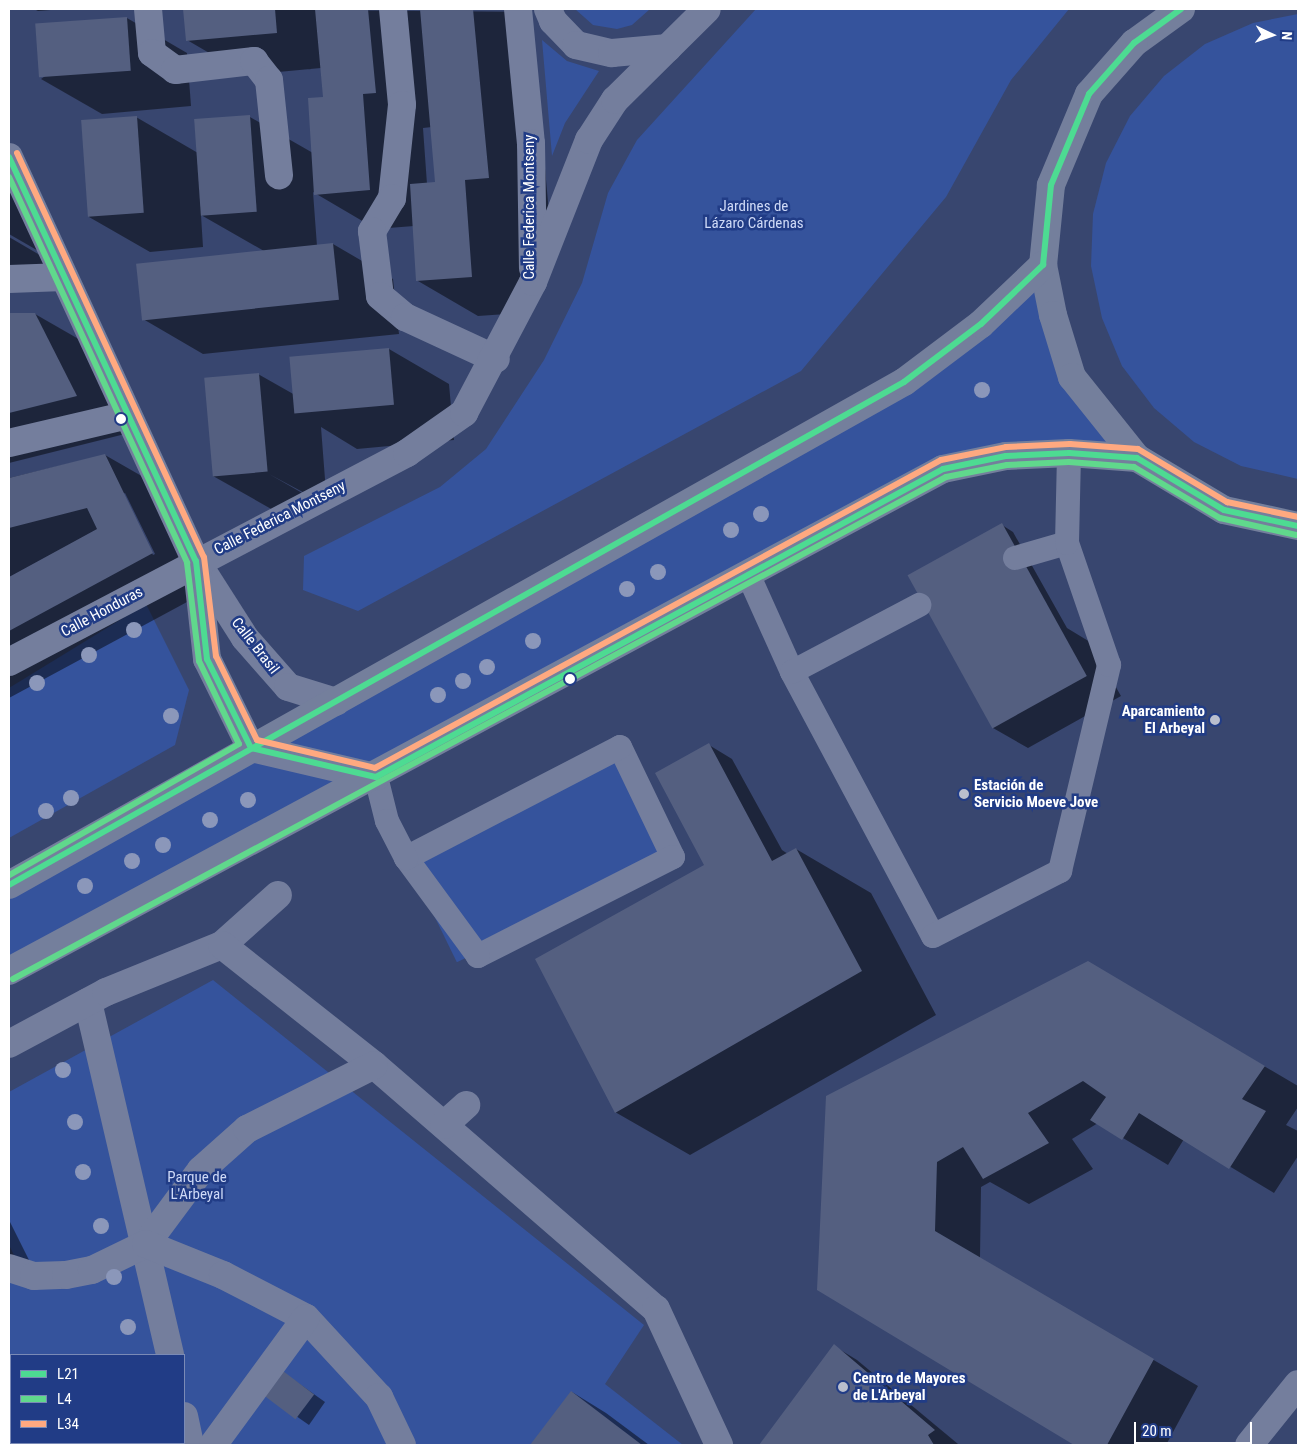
<!DOCTYPE html>
<meta charset="utf-8">
<style>
body{margin:0}
#map{position:relative;width:1307px;height:1454px;overflow:hidden;background:#38466f;font-family:"Roboto Condensed",sans-serif}
div>[style]{position:absolute}
[style*='--x']{left:calc(var(--x)*1px);top:calc(var(--y)*1px);width:calc(var(--w)*1px);rotate:calc(var(--a)*1deg)}
.green>*{inset:0;background:#35539c;transform-origin:0 0}
.shadow>*{inset:0;background:#0007}
.building>*{inset:0;background:#545f80;transform-origin:0 0}
.lane>*{height:24px;margin:-12px;padding:0 12px;transform-origin:12px;border-radius:12px;background:#747e9d}
.street>*{height:28px;margin:-14px;padding:0 14px;transform-origin:14px;border-radius:14px;background:#747e9d}
.highway>*{height:28px;margin:-14px;padding:0 14px;transform-origin:14px;border-radius:14px;background:#747f9c}
.bus-1>*{height:6px;margin:-3px;padding:0 3px;transform-origin:3px;border-radius:3px;background:#4ddb92}
.bus-2>*{height:6px;margin:-3px;padding:0 3px;transform-origin:3px;border-radius:3px;background:#60d88c}
.bus-3>*{height:6px;margin:-3px;padding:0 3px;transform-origin:3px;border-radius:3px;background:#ffa980}
.trees>*{width:16px;height:16px;margin:-8px;border-radius:50%;background:#8b97ba}
.dots>*{width:14px;height:14px;translate:-50% -50%;box-sizing:border-box;border:2px solid #213c86;border-radius:50%}
span{translate:-50% -50%;white-space:nowrap;text-align:center;line-height:1.15;-webkit-text-stroke:5px #213c86;paint-order:stroke}
.park-label{font-size:15px;color:#cfdaf7}
.street-label{font-size:15px;color:#fff}
.poi-label{font-size:15px;color:#fff;font-weight:700}
.right{translate:-100% -50%;text-align:right}
.left{translate:0 -50%;text-align:left}
.frame{position:absolute;inset:0;border:10px solid #fff;pointer-events:none}
.legend{position:absolute;left:10px;top:1354px;width:175px;height:90px;box-sizing:border-box;background:#213c86;border:1px solid #7a8ab6;margin:0;padding:6px 9px;list-style:none;font-size:15px;color:#fff}
.legend li{display:flex;align-items:center;gap:10px;height:25px}
.legend b{width:25px;border:1px solid #7a8ab6}
.north{position:absolute;left:1247px;top:10px;width:50px;height:50px;-webkit-text-stroke:4px #213c86;paint-order:stroke;rotate:93deg;font-size:14px;font-weight:700;line-height:20px;text-align:center;color:#fff}
.north::after{content:'';display:block;margin:auto;width:18px;height:22px;background:#fff;clip-path:polygon(50% 0,100% 100%,50% 72%,0 100%)}
.scale{position:absolute;left:1134px;top:1422px;width:118px;height:22px;box-sizing:border-box;border:2px solid #fff;border-top:0;padding-left:6px;font-size:15px;line-height:18px;white-space:nowrap;color:#fff;-webkit-text-stroke:4px #213c86;paint-order:stroke}
</style>
<div id="map">
<div class="green">
<i style="clip-path:polygon(575px 9px,650px 9px,632px 25px,617px 29px,593px 25px)"></i>
<i style="clip-path:polygon(756px 9px,1069px 9px,1011px 80px,946px 197px,801px 371px,358px 611px,303px 590px,304px 556px,440px 487px,486px 449px,544px 360px,582px 283px,608px 193px,637px 140px)"></i>
<i style="clip-path:polygon(1298px 14px,1298px 479px,1241px 466px,1194px 442px,1154px 408px,1122px 366px,1102px 318px,1091px 266px,1093px 214px,1106px 163px,1130px 116px,1164px 76px,1205px 44px,1253px 23px)"></i>
<i style="clip-path:polygon(542px 40px,567px 61px,599px 71px,565px 123px,552px 156px)"></i>
<i style="clip-path:polygon(1043px 265px,1072px 377px,1137px 458px,943px 469px,9px 971px,9px 885px,904px 382px)"></i>
<i style="clip-path:polygon(146px 604px,189px 690px,175px 745px,9px 838px,9px 688px)"></i>
<i style="left:620px;top:747px;width:122px;height:241px;rotate:64deg"></i>
<i style="clip-path:polygon(evenodd,213px 980px,644px 1325px,605px 1384px,683px 1445px,9px 1445px,9px 1263px,16px 1259px,9px 1245px,9px 1092px,213px 980px,11px 1355px,184px 1355px,184px 1443px,11px 1443px,11px 1355px)"></i>
</div>
<div class="shadow">
<i style="clip-path:polygon(34px 9px,63px 9px,38px 11px)"></i>
<i style="clip-path:polygon(evenodd,184px 9px,531px 12px,549px 213px,532px 312px,478px 316px,418px 281px,414px 226px,376px 229px,313px 192px,317px 246px,333px 244px,393px 279px,399px 334px,203px 354px,143px 319px,264px 251px,201px 215px,203px 247px,150px 252px,89px 217px,136px 117px,198px 153px,250px 117px,313px 153px,324px 98px,321px 68px,247px 75px,187px 40px,184px 9px,432px 127px,437px 184px,427px 184px,423px 128px,432px 127px)"></i>
<i style="clip-path:polygon(127px 18px,187px 53px,191px 106px,102px 114px,41px 79px)"></i>
<i style="clip-path:polygon(9px 145px,61px 264px,9px 234px)"></i>
<i style="clip-path:polygon(9px 237px,62px 268px,9px 287px)"></i>
<i style="clip-path:polygon(9px 314px,35px 314px,96px 349px,137px 431px,9px 463px)"></i>
<i style="clip-path:polygon(389px 349px,449px 384px,454px 440px,357px 449px,321px 427px,327px 505px,269px 474px,325px 506px,273px 510px,213px 476px,258px 374px,295px 395px)"></i>
<i style="clip-path:polygon(evenodd,105px 455px,166px 490px,213px 588px,9px 698px,9px 478px,105px 455px,125px 493px,155px 554px,153px 555px,123px 494px,125px 493px)"></i>
<i style="clip-path:polygon(1002px 525px,1013px 532px,1067px 628px,1090px 642px,1121px 696px,1028px 748px,993px 728px)"></i>
<i style="clip-path:polygon(709px 745px,732px 759px,782px 850px,788px 854px,796px 849px,871px 893px,936px 1015px,690px 1155px,615px 1112px,707px 865px)"></i>
<i style="clip-path:polygon(1133px 989px,1298px 1086px,1298px 1107px,1286px 1125px,1298px 1131px,1298px 1156px,1274px 1193px,1184px 1139px,1168px 1165px,1098px 1123px,1072px 1139px,1093px 1169px,1029px 1204px,990px 1182px,981px 1187px,980px 1258px,1198px 1386px,1166px 1445px,1077px 1445px,818px 1289px,827px 1097px)"></i>
<i style="clip-path:polygon(9px 1220px,29px 1260px,9px 1271px)"></i>
<i style="clip-path:polygon(834px 1346px,857px 1360px,958px 1444px,760px 1445px)"></i>
<i style="clip-path:polygon(294px 1380px,325px 1402px,309px 1425px,266px 1395px)"></i>
<i style="clip-path:polygon(572px 1392px,606px 1413px,649px 1445px,531px 1445px)"></i>
</div>
<div class="building">
<i style="clip-path:polygon(183px 9px,275px 9px,277px 33px,186px 41px)"></i>
<i style="clip-path:polygon(315px 9px,368px 9px,376px 93px,363px 94px,370px 190px,314px 195px,308px 98px,323px 97px)"></i>
<i style="clip-path:polygon(420px 9px,473px 9px,489px 178px,465px 180px,472px 277px,416px 281px,410px 184px,435px 182px)"></i>
<i style="left:127px;top:17px;width:54px;height:92px;rotate:86deg"></i>
<i style="left:250px;top:115px;width:97px;height:56px;rotate:86deg"></i>
<i style="left:137px;top:116px;width:97px;height:56px;rotate:86deg"></i>
<i style="left:333px;top:243px;width:57px;height:198px;rotate:84deg"></i>
<i style="clip-path:polygon(9px 313px,35px 313px,77px 396px,9px 413px)"></i>
<i style="left:389px;top:348px;width:57px;height:100px;rotate:85deg"></i>
<i style="left:259px;top:373px;width:99px;height:55px;rotate:85deg"></i>
<i style="clip-path:polygon(105px 454px,153px 553px,9px 631px,9px 577px,97px 529px,87px 508px,9px 528px,9px 478px)"></i>
<i style="left:1002px;top:523px;width:175px;height:108px;rotate:61deg"></i>
<i style="clip-path:polygon(709px 743px,772px 861px,796px 848px,862px 971px,615px 1113px,535px 959px,704px 865px,655px 773px)"></i>
<i style="clip-path:polygon(1088px 961px,1265px 1066px,1242px 1099px,1266px 1111px,1229px 1169px,1139px 1113px,1122px 1140px,1090px 1120px,1106px 1097px,1083px 1081px,1028px 1113px,1049px 1143px,983px 1179px,963px 1147px,937px 1162px,935px 1231px,1154px 1359px,1107px 1445px,1074px 1445px,817px 1290px,826px 1096px)"></i>
<i style="clip-path:polygon(834px 1344px,935px 1430px,928px 1435px,934px 1445px,759px 1445px)"></i>
<i style="left:283px;top:1371px;width:39px;height:31px;rotate:37deg"></i>
<i style="clip-path:polygon(571px 1391px,642px 1445px,530px 1445px)"></i>
</div>
<div class="lane">
<i style="--x:1015;--y:558;--w:54;--a:-16.1"></i>
<i style="--x:748;--y:574;--w:107;--a:65.8"></i>
<i style="--x:792;--y:672;--w:299;--a:61.9"></i>
<i style="--x:933;--y:936;--w:143;--a:-27.1"></i>
<i style="--x:1060;--y:871;--w:212;--a:-76.6"></i>
<i style="--x:1109;--y:665;--w:129;--a:-109"></i>
<i style="--x:1067;--y:543;--w:90;--a:-88.7"></i>
<i style="--x:792;--y:672;--w:144;--a:-27.8"></i>
<i style="--x:620;--y:747;--w:122;--a:64.3"></i>
<i style="--x:673;--y:857;--w:219;--a:153.1"></i>
<i style="--x:478;--y:956;--w:122;--a:-126.3"></i>
<i style="--x:406;--y:858;--w:241;--a:-27.4"></i>
<i style="--x:376;--y:777;--w:45;--a:76"></i>
<i style="--x:387;--y:821;--w:42;--a:62.8"></i>
</div>
<div class="street">
<i style="--x:148;--y:9;--w:44;--a:84.8"></i>
<i style="--x:152;--y:53;--w:29;--a:36"></i>
<i style="--x:175;--y:70;--w:80;--a:-6.5"></i>
<i style="--x:254;--y:61;--w:24;--a:52"></i>
<i style="--x:269;--y:80;--w:96;--a:84"></i>
<i style="--x:393;--y:9;--w:96;--a:84.6"></i>
<i style="--x:402;--y:105;--w:94;--a:96.1"></i>
<i style="--x:392;--y:198;--w:39;--a:121"></i>
<i style="--x:372;--y:231;--w:65;--a:83"></i>
<i style="--x:380;--y:296;--w:33;--a:40"></i>
<i style="--x:405;--y:317;--w:100;--a:24.8"></i>
<i style="--x:518;--y:9;--w:135;--a:84.5"></i>
<i style="--x:531;--y:143;--w:125;--a:89.1"></i>
<i style="--x:548;--y:9;--w:13;--a:67"></i>
<i style="--x:553;--y:21;--w:33;--a:46"></i>
<i style="--x:576;--y:45;--w:37;--a:13"></i>
<i style="--x:612;--y:53;--w:56;--a:-5.1"></i>
<i style="--x:9;--y:157;--w:445;--a:65.2"></i>
<i style="--x:196;--y:561;--w:91;--a:57.5"></i>
<i style="--x:245;--y:638;--w:65;--a:48.7"></i>
<i style="--x:288;--y:687;--w:50;--a:17.4"></i>
<i style="--x:9;--y:279;--w:55;--a:-2.1"></i>
<i style="--x:9;--y:443;--w:122;--a:-13.2"></i>
<i style="--x:197;--y:568;--w:92;--a:83.7"></i>
<i style="--x:207;--y:659;--w:99;--a:63.7"></i>
<i style="--x:251;--y:748;--w:128;--a:13.1"></i>
<i style="--x:9;--y:662;--w:450;--a:-27.7"></i>
<i style="--x:407;--y:453;--w:70;--a:-35.1"></i>
<i style="--x:464;--y:413;--w:148;--a:-62.2"></i>
<i style="--x:533;--y:282;--w:153;--a:-68.5"></i>
<i style="--x:589;--y:140;--w:48;--a:-57"></i>
<i style="--x:615;--y:100;--w:129;--a:-44.7"></i>
<i style="--x:222;--y:945;--w:75;--a:-41.8"></i>
<i style="--x:88;--y:1002;--w:362;--a:76.9"></i>
<i style="--x:9;--y:1044;--w:110;--a:-28.2"></i>
<i style="--x:106;--y:992;--w:125;--a:-22.1"></i>
<i style="--x:222;--y:945;--w:194;--a:38.3"></i>
<i style="--x:374;--y:1065;--w:373;--a:40.9"></i>
<i style="--x:656;--y:1309;--w:150;--a:65.1"></i>
<i style="--x:444;--y:1125;--w:30;--a:-42"></i>
<i style="--x:146;--y:1244;--w:92;--a:-53.4"></i>
<i style="--x:201;--y:1170;--w:62;--a:-41.7"></i>
<i style="--x:247;--y:1129;--w:142;--a:-26.7"></i>
<i style="--x:9;--y:1268;--w:26;--a:18"></i>
<i style="--x:34;--y:1276;--w:32;--a:-2"></i>
<i style="--x:66;--y:1275;--w:26;--a:-11"></i>
<i style="--x:92;--y:1270;--w:60;--a:-25.7"></i>
<i style="--x:146;--y:1244;--w:83;--a:21.9"></i>
<i style="--x:223;--y:1275;--w:93;--a:27.4"></i>
<i style="--x:306;--y:1318;--w:108;--a:47.3"></i>
<i style="--x:379;--y:1397;--w:53;--a:64.4"></i>
<i style="--x:184;--y:1416;--w:30;--a:78"></i>
<i style="--x:213;--y:1445;--w:157;--a:-53.8"></i>
<i style="--x:1249;--y:1445;--w:78;--a:-51.2"></i>
</div>
<div class="highway">
<i style="--x:1181;--y:9;--w:58;--a:144.1"></i>
<i style="--x:1134;--y:43;--w:68;--a:131.4"></i>
<i style="--x:1089;--y:94;--w:99;--a:112.7"></i>
<i style="--x:1051;--y:185;--w:80;--a:95.7"></i>
<i style="--x:1043;--y:265;--w:51;--a:78.7"></i>
<i style="--x:1053;--y:315;--w:65;--a:73"></i>
<i style="--x:1072;--y:377;--w:104;--a:51.3"></i>
<i style="--x:1137;--y:458;--w:101;--a:30.9"></i>
<i style="--x:1224;--y:510;--w:76;--a:12.2"></i>
<i style="--x:9;--y:885;--w:1027;--a:-29.34"></i>
<i style="--x:904;--y:382;--w:96;--a:-37"></i>
<i style="--x:981;--y:324;--w:86;--a:-43.6"></i>
<i style="--x:9;--y:971;--w:1060;--a:-28.26"></i>
<i style="--x:943;--y:469;--w:64;--a:-11.7"></i>
<i style="--x:1006;--y:456;--w:63;--a:-2.7"></i>
<i style="--x:1069;--y:453;--w:68;--a:4.2"></i>
</div>
<div class="bus-1">
<i style="--x:9;--y:157;--w:445;--a:65.2"></i>
<i style="--x:196;--y:561;--w:99;--a:83.6"></i>
<i style="--x:207;--y:659;--w:99;--a:63.7"></i>
<i style="--x:251;--y:748;--w:128;--a:13.1"></i>
<i style="--x:376;--y:777;--w:645;--a:-28.51"></i>
<i style="--x:943;--y:469;--w:64;--a:-11.7"></i>
<i style="--x:1006;--y:456;--w:63;--a:-2.7"></i>
<i style="--x:1069;--y:453;--w:68;--a:4.2"></i>
<i style="--x:1137;--y:458;--w:101;--a:30.9"></i>
<i style="--x:1224;--y:510;--w:76;--a:12.2"></i>
<i style="--x:9;--y:885;--w:1027;--a:-29.34"></i>
<i style="--x:904;--y:382;--w:96;--a:-37"></i>
<i style="--x:981;--y:324;--w:86;--a:-43.6"></i>
<i style="--x:1043;--y:265;--w:80;--a:-84.3"></i>
<i style="--x:1051;--y:185;--w:99;--a:-67.3"></i>
<i style="--x:1089;--y:94;--w:68;--a:-48.6"></i>
<i style="--x:1134;--y:43;--w:58;--a:-35.9"></i>
</div>
<div class="bus-2">
<i style="--x:9;--y:177;--w:425;--a:65.2"></i>
<i style="--x:187;--y:563;--w:99;--a:83"></i>
<i style="--x:199;--y:661;--w:92;--a:64.3"></i>
<i style="--x:239;--y:744;--w:265;--a:150.3"></i>
<i style="--x:13;--y:979;--w:1059;--a:-28.28"></i>
<i style="--x:946;--y:477;--w:62;--a:-11.1"></i>
<i style="--x:1007;--y:465;--w:62;--a:-2.8"></i>
<i style="--x:1069;--y:462;--w:65;--a:4.4"></i>
<i style="--x:1134;--y:467;--w:100;--a:30.7"></i>
<i style="--x:1220;--y:518;--w:78;--a:12.6"></i>
</div>
<div class="bus-3">
<i style="--x:17;--y:153;--w:445;--a:65.2"></i>
<i style="--x:204;--y:557;--w:100;--a:83.1"></i>
<i style="--x:216;--y:656;--w:93;--a:64"></i>
<i style="--x:257;--y:740;--w:121;--a:13.3"></i>
<i style="--x:375;--y:768;--w:644;--a:-28.55"></i>
<i style="--x:941;--y:460;--w:66;--a:-11.3"></i>
<i style="--x:1006;--y:447;--w:64;--a:-2.7"></i>
<i style="--x:1070;--y:444;--w:68;--a:4.2"></i>
<i style="--x:1138;--y:449;--w:104;--a:30.8"></i>
<i style="--x:1227;--y:502;--w:73;--a:11.9"></i>
</div>
<div class="trees">
<i style="left:982px;top:390px"></i>
<i style="left:761px;top:514px"></i>
<i style="left:731px;top:530px"></i>
<i style="left:658px;top:572px"></i>
<i style="left:627px;top:589px"></i>
<i style="left:134px;top:630px"></i>
<i style="left:533px;top:641px"></i>
<i style="left:89px;top:655px"></i>
<i style="left:487px;top:667px"></i>
<i style="left:463px;top:681px"></i>
<i style="left:37px;top:683px"></i>
<i style="left:438px;top:695px"></i>
<i style="left:171px;top:716px"></i>
<i style="left:71px;top:798px"></i>
<i style="left:248px;top:800px"></i>
<i style="left:46px;top:811px"></i>
<i style="left:210px;top:820px"></i>
<i style="left:163px;top:845px"></i>
<i style="left:132px;top:861px"></i>
<i style="left:85px;top:886px"></i>
<i style="left:63px;top:1070px"></i>
<i style="left:75px;top:1122px"></i>
<i style="left:83px;top:1172px"></i>
<i style="left:101px;top:1226px"></i>
<i style="left:114px;top:1277px"></i>
<i style="left:128px;top:1327px"></i>
</div>
<div class="dots">
<i style="left:121px;top:419px;background:#fff"></i>
<i style="left:570px;top:679px;background:#fff"></i>
<i style="left:1215px;top:720px;background:#b9becd"></i>
<i style="left:964px;top:794px;background:#b9becd"></i>
<i style="left:843px;top:1387px;background:#b9becd"></i>
</div>
<div class="park-label">
<span style="left:754px;top:215px">Jardines de<br>Lázaro Cárdenas</span>
<span style="left:197px;top:1186px">Parque de<br>L'Arbeyal</span>
</div>
<div class="street-label">
<span style="left:530px;top:207px;rotate:-90deg">Calle Federica Montseny</span>
<span style="left:280px;top:518px;rotate:-27deg">Calle Federica Montseny</span>
<span style="left:102px;top:612px;rotate:-28deg">Calle Honduras</span>
<span style="left:255px;top:646px;rotate:52deg">Calle Brasil</span>
</div>
<div class="poi-label">
<span class="right" style="left:1205px;top:720px">Aparcamiento<br>El Arbeyal</span>
<span class="left" style="left:974px;top:794px">Estación de<br>Servicio Moeve Jove</span>
<span class="left" style="left:853px;top:1387px">Centro de Mayores<br>de L'Arbeyal</span>
</div>
<div class="frame"></div>
<ul class="legend">
<li><b style="height:6px;background:#4ddb92"></b>L21</li>
<li><b style="height:6px;background:#60d88c"></b>L4</li>
<li><b style="height:6px;background:#ffa980"></b>L34</li>
</ul>
<div class="north">N</div>
<div class="scale">20 m</div>
</div>
